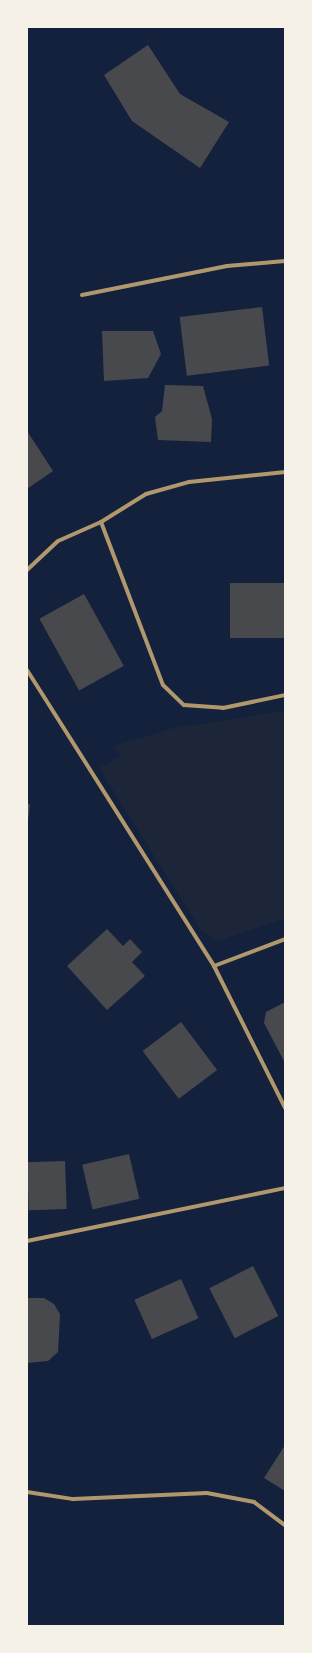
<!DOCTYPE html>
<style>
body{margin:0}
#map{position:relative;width:312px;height:1653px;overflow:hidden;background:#14213d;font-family:Inter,sans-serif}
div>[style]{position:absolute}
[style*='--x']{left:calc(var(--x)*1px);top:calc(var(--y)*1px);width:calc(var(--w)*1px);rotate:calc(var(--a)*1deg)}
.green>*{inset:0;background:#1d2539}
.building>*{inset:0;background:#48494c;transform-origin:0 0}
.minor>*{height:4px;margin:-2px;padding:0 2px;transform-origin:2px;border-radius:2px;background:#b1986c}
span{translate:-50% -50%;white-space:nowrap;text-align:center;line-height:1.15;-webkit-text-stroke:4px #f6f1e7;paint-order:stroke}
.frame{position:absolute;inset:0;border:28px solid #f6f1e7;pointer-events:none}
</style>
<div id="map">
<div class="green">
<i style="clip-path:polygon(285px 711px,285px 918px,218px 941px,201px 930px,99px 768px,120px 756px,114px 746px,174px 728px)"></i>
</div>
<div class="building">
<i style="clip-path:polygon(148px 45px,180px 94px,229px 122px,200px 168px,132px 121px,104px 75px)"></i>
<i style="left:262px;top:307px;width:59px;height:83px;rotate:83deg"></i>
<i style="clip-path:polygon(102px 331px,153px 331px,161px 354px,148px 378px,104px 381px)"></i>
<i style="clip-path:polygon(165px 385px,203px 386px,212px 419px,211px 442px,158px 440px,155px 417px,162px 411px)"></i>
<i style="clip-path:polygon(27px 431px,53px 471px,27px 489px)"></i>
<i style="left:285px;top:583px;width:55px;height:55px;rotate:90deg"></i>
<i style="left:84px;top:594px;width:82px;height:51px;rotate:61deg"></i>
<i style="clip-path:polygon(27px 802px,30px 805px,27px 829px)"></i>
<i style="clip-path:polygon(107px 929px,123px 946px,130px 939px,142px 952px,132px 962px,145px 976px,107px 1010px,67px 966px)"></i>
<i style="clip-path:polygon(285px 1002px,285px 1063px,264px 1023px,266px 1012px)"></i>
<i style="left:181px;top:1022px;width:60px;height:48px;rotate:53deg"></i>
<i style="left:129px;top:1154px;width:46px;height:48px;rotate:77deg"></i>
<i style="left:65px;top:1161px;width:48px;height:38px;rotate:88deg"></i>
<i style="left:253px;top:1266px;width:56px;height:49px;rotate:63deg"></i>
<i style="left:181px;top:1279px;width:43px;height:51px;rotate:66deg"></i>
<i style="clip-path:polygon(27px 1298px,44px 1298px,54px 1304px,60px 1314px,58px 1352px,48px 1361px,27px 1363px)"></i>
<i style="clip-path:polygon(285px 1445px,285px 1491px,264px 1478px)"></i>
</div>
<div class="minor">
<i style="--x:82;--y:295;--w:148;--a:-11.3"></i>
<i style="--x:227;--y:266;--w:58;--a:-4.9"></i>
<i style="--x:101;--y:522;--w:174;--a:69.2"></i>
<i style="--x:163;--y:685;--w:29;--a:44"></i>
<i style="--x:184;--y:705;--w:39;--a:4"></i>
<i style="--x:223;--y:708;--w:63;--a:-11.8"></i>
<i style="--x:27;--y:570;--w:42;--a:-43.1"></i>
<i style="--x:58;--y:541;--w:47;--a:-23.8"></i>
<i style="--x:101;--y:522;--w:53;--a:-31.9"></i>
<i style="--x:146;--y:494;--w:45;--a:-15.6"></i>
<i style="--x:189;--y:482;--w:97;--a:-5.9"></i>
<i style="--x:27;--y:670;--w:350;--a:57.7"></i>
<i style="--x:214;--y:966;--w:159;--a:63.4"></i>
<i style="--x:214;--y:966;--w:76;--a:-20.8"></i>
<i style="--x:27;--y:1241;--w:263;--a:-11.6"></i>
<i style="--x:27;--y:1492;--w:47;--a:8.7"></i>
<i style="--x:73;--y:1499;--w:134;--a:-2.6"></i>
<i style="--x:207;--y:1493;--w:48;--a:10.8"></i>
<i style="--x:254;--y:1502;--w:39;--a:37"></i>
</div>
<div class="frame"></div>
</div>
